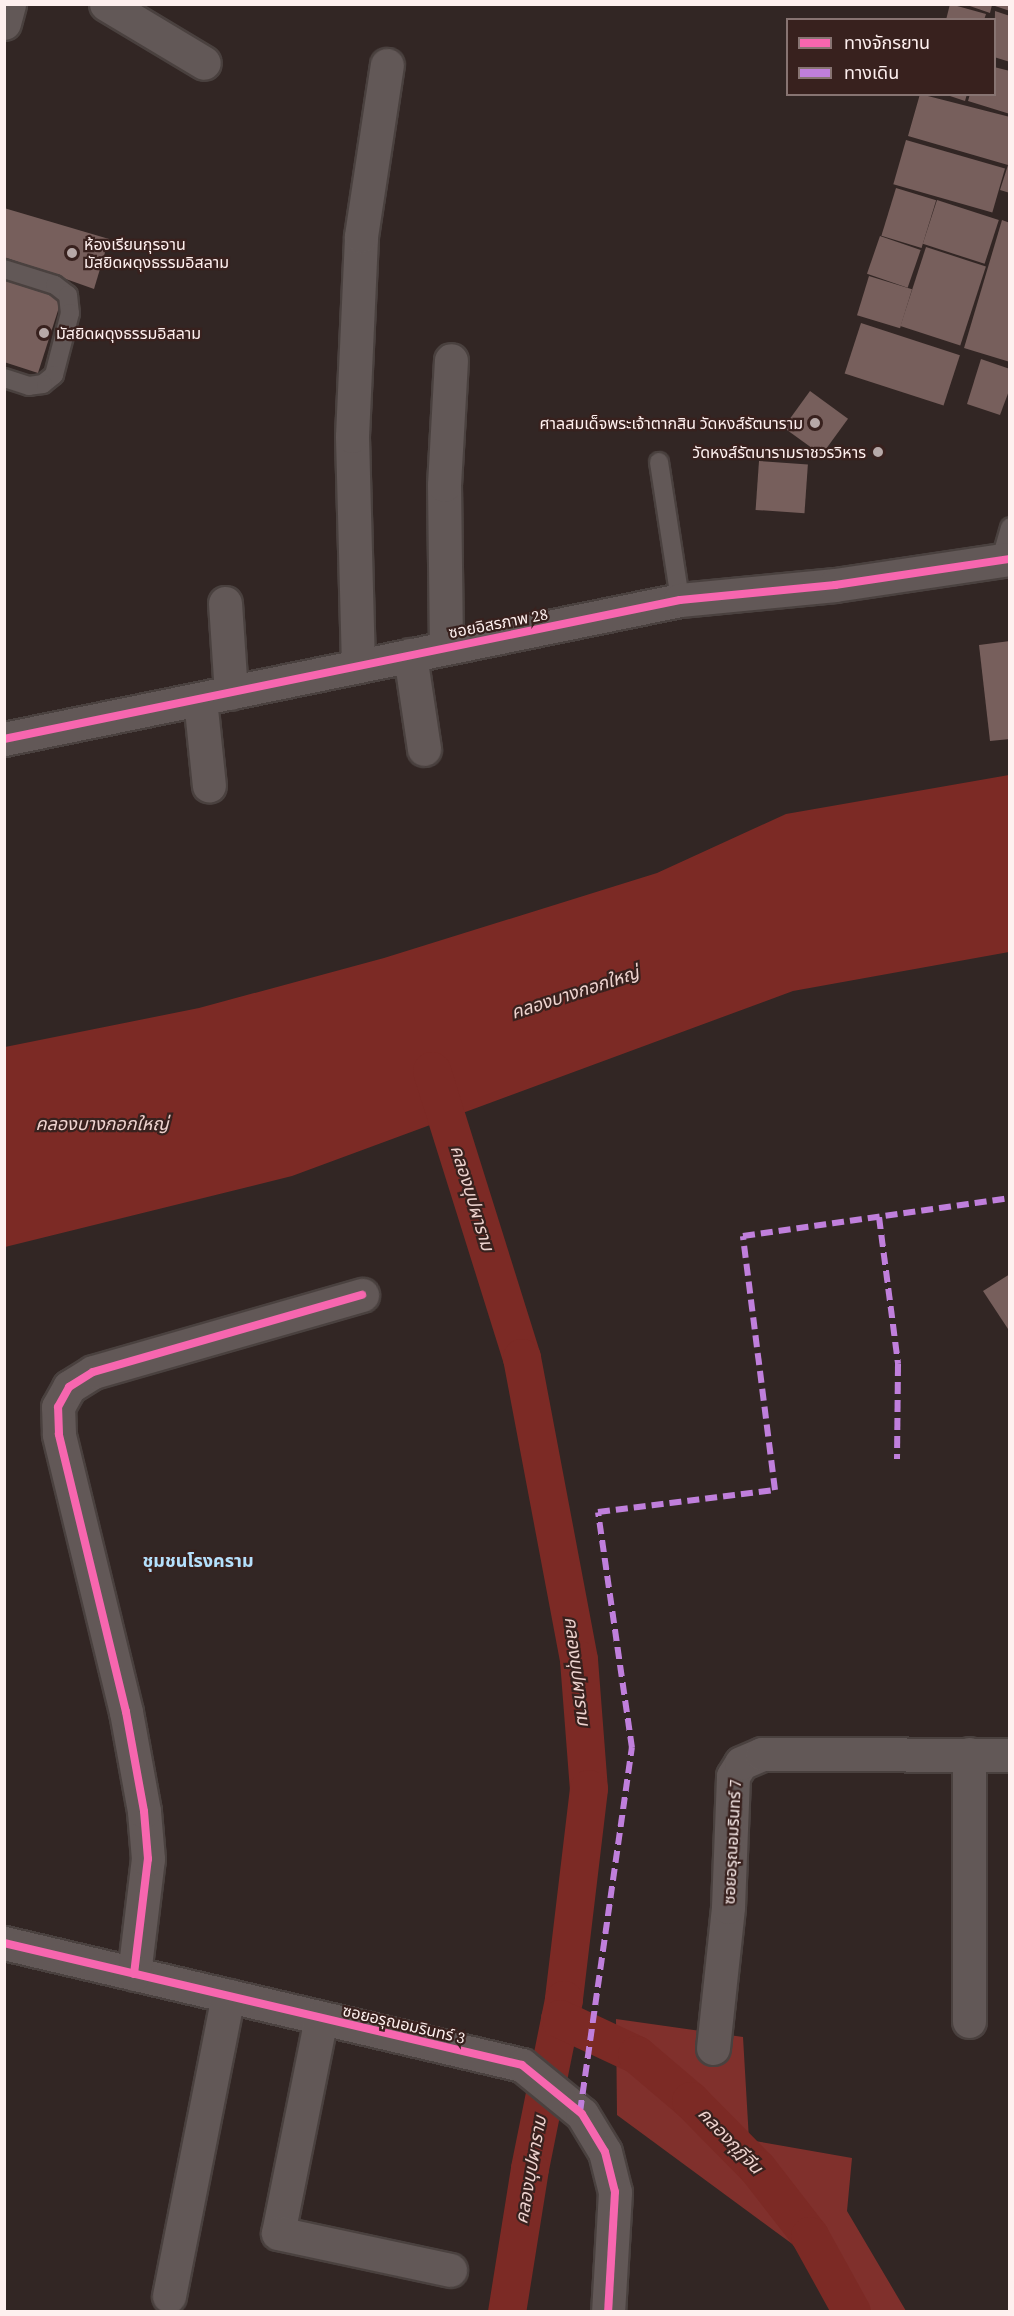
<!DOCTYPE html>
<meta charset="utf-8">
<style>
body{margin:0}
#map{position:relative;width:1014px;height:2316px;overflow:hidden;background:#322624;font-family:"Source Serif 4","Noto Sans Thai",serif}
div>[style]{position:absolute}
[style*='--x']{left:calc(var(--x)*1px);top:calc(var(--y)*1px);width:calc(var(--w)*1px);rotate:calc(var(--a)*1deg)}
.forest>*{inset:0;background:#80302c}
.water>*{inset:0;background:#7c2a25}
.canal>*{height:38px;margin:-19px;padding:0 19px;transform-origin:19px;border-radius:19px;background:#7c2a25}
.building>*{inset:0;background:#775f5c;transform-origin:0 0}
.roads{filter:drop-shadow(2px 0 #4a413f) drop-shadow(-2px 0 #4a413f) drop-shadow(0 2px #4a413f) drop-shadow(0 -2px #4a413f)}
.lane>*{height:18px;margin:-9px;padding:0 9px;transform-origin:9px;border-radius:9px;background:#625857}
.street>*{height:33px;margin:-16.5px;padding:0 16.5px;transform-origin:16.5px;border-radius:16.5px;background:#625857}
.quiet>*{height:6px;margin-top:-3px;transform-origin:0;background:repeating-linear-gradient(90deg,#c07fdc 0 12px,transparent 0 18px)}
.cycleway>*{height:8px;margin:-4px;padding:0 4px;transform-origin:4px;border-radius:4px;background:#f766af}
.dots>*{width:16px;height:16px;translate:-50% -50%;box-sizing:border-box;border:3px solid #38211e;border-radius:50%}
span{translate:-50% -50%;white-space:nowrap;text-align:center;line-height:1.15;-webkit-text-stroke:4.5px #38211e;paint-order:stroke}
.poi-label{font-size:16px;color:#fef0ef}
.left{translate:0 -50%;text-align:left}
.right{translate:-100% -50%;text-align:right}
.street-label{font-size:16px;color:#fef0ef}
.water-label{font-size:18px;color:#eed3cf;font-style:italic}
.neighbourhood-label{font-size:18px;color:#b4e0fc;font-weight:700}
.frame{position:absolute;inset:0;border:6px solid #fef0ef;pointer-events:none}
.legend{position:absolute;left:786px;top:18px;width:210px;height:78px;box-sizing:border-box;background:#38211e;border:2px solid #877472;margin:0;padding:8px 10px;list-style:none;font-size:18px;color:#fef0ef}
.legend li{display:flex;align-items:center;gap:12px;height:30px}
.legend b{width:30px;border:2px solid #877472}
</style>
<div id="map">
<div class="forest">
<i style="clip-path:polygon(616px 2019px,743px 2037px,749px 2140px,852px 2158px,847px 2211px,906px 2311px,833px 2311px,810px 2257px,617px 2115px)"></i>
</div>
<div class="water">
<i style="clip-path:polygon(1009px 775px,1009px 952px,793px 991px,292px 1176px,5px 1247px,5px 1047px,199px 1008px,384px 958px,657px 873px,786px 814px)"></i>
</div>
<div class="canal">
<i style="--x:432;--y:1071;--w:301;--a:72.6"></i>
<i style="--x:522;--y:1358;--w:307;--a:79.3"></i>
<i style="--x:579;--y:1660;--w:129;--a:85.6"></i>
<i style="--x:589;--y:1789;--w:212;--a:96.8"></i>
<i style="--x:564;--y:2000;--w:172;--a:101.4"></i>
<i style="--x:530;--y:2169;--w:145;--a:99.1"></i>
<i style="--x:560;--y:2019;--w:85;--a:25.1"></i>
<i style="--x:637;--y:2055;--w:71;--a:40.4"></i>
<i style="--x:691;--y:2101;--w:95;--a:45.4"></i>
<i style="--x:758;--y:2169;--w:85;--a:52.2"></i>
<i style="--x:810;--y:2236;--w:87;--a:61.1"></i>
</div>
<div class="building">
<i style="clip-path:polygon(950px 4px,986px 14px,984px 20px,946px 20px)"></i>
<i style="clip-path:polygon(964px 4px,1010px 4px,1010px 11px,992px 5px,990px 13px)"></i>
<i style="clip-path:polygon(995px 11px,1010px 16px,1010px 62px,994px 57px)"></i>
<i style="clip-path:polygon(994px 67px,1010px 71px,1010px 114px,968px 101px,970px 94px,994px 94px)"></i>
<i style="clip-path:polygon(920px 94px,1010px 117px,1010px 193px,1000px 190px,1008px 165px,908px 136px)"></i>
<i style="clip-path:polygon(944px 94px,967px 94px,965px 101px)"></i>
<i style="left:906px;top:140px;width:103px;height:46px;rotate:16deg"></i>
<i style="left:896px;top:188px;width:42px;height:50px;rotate:17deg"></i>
<i style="left:937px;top:200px;width:65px;height:46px;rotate:18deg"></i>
<i style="clip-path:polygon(4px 208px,109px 239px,94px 289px,4px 257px)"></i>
<i style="clip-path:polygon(1002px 220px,1010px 223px,1010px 362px,964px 348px)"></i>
<i style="left:880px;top:236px;width:43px;height:40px;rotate:19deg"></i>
<i style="left:926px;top:247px;width:63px;height:83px;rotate:18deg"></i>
<i style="left:869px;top:276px;width:45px;height:41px;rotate:17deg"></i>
<i style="clip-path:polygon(4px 280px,62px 298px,38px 373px,4px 362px)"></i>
<i style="left:861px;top:323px;width:104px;height:53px;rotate:18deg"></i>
<i style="clip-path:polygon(981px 359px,1010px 369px,1010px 388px,1000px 415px,967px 404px)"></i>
<i style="left:810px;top:391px;width:47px;height:45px;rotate:36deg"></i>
<i style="left:759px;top:461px;width:49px;height:49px;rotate:4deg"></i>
<i style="clip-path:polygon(1010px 641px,1010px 739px,990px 741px,979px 645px)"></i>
<i style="clip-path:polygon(1010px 1274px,1010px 1332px,983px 1291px)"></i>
</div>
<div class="roads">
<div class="lane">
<i style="--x:4;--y:269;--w:53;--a:17.4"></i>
<i style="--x:55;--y:285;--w:16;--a:38"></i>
<i style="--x:68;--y:295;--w:18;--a:84"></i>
<i style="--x:70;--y:313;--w:64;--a:104.5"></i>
<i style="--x:54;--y:375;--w:14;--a:141"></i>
<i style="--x:43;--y:384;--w:14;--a:172"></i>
<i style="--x:29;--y:386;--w:26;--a:-162"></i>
<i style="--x:659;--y:462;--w:140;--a:81.3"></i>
<i style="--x:1001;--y:559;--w:33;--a:-74"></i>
</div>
<div class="street">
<i style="--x:106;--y:4;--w:114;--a:31"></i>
<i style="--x:4;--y:23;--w:20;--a:-75"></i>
<i style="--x:225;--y:603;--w:90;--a:86.2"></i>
<i style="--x:446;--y:647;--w:162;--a:-90.7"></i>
<i style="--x:444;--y:485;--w:125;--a:-86.8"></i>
<i style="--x:410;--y:655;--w:95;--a:81.5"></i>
<i style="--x:358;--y:666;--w:230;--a:-91.5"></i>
<i style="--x:352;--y:436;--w:200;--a:-87.4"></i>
<i style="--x:361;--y:236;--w:173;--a:-81.4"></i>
<i style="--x:200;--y:699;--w:87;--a:84.1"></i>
<i style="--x:4;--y:739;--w:690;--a:-11.62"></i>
<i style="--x:680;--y:600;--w:156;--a:-5.5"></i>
<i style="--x:835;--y:585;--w:177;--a:-8.5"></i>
<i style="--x:4;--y:1943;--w:532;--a:13.25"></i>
<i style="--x:522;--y:2065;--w:77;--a:39.2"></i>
<i style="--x:582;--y:2114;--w:44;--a:58.8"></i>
<i style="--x:605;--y:2152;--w:41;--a:76"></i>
<i style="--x:615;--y:2192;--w:120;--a:93.3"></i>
<i style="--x:134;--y:1974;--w:116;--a:-83.1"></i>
<i style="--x:148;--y:1859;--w:48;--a:-94.8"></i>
<i style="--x:144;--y:1811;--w:101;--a:-100.3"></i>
<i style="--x:126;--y:1712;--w:286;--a:-103.6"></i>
<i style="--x:59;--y:1434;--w:27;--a:-92"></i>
<i style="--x:58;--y:1407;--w:23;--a:-61"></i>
<i style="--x:69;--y:1387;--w:28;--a:-32"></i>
<i style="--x:93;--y:1372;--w:280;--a:-16"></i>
<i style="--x:321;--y:2018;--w:219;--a:101.3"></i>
<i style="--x:278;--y:2233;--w:176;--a:12.1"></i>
<i style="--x:969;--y:2021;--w:267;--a:-90"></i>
<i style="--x:713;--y:2048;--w:142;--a:-83.9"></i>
<i style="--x:728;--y:1907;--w:131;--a:-87.8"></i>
<i style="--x:733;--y:1776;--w:15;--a:-58"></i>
<i style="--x:741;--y:1763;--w:23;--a:-23"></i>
<i style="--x:762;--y:1754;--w:248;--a:0.2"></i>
<i style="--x:169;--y:2296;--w:306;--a:-78.9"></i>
</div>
</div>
<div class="quiet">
<i style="--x:879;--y:1217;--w:148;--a:82.6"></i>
<i style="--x:898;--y:1364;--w:95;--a:90.6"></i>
<i style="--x:580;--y:2112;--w:368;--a:-81.9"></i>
<i style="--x:632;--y:1748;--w:238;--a:-98.2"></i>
<i style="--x:598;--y:1512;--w:178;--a:-7.1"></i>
<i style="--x:775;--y:1490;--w:256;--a:-97.2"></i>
<i style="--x:743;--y:1236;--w:270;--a:-8.1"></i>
</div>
<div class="cycleway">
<i style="--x:4;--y:739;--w:690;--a:-11.62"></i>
<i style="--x:680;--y:600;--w:156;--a:-5.5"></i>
<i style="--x:835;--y:585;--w:177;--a:-8.5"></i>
<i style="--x:4;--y:1943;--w:532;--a:13.25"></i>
<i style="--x:522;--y:2065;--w:77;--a:39.2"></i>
<i style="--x:582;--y:2114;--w:44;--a:58.8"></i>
<i style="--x:605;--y:2152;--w:41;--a:76"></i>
<i style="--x:615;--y:2192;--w:120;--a:93.3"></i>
<i style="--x:134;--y:1974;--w:116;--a:-83.1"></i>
<i style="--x:148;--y:1859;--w:48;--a:-94.8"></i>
<i style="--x:144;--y:1811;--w:101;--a:-100.3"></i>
<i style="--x:126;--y:1712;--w:286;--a:-103.6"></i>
<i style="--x:59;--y:1434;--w:27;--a:-92"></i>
<i style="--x:58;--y:1407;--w:23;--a:-61"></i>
<i style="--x:69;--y:1387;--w:28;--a:-32"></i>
<i style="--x:93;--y:1372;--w:280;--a:-16"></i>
</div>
<div class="dots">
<i style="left:72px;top:253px;background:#b7a9a8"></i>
<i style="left:44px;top:333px;background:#b7a9a8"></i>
<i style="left:815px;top:423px;background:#b7a9a8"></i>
<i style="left:878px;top:452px;background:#b7a9a8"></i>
</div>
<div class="poi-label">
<span class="left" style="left:84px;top:253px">ห้องเรียนกุรอาน<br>มัสยิดผดุงธรรมอิสลาม</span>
<span class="left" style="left:56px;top:333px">มัสยิดผดุงธรรมอิสลาม</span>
<span class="right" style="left:803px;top:423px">ศาลสมเด็จพระเจ้าตากสิน วัดหงส์รัตนาราม</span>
<span class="right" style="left:866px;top:452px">วัดหงส์รัตนารามราชวรวิหาร</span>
</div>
<div class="street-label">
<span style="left:498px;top:623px;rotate:-11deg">ซอยอิสรภาพ 28</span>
<span style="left:732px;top:1842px;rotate:-87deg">ซอยอรุณอมรินทร์ 7</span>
<span style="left:404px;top:2024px;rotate:13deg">ซอยอรุณอมรินทร์ 3</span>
</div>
<div class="water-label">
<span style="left:575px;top:993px;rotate:-18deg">คลองบางกอกใหญ่</span>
<span style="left:102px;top:1124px">คลองบางกอกใหญ่</span>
<span style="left:472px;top:1198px;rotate:73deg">คลองบุปผาราม</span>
<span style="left:577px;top:1671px;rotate:83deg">คลองบุปผาราม</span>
<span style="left:730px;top:2141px;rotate:46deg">คลองกุฎีจีน</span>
<span style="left:531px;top:2170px;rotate:-80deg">คลองบุปผาราม</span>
</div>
<div class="neighbourhood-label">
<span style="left:198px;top:1561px">ชุมชนโรงคราม</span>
</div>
<div class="frame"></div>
<ul class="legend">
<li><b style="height:8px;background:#f766af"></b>ทางจักรยาน</li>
<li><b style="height:8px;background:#c07fdc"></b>ทางเดิน</li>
</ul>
</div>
